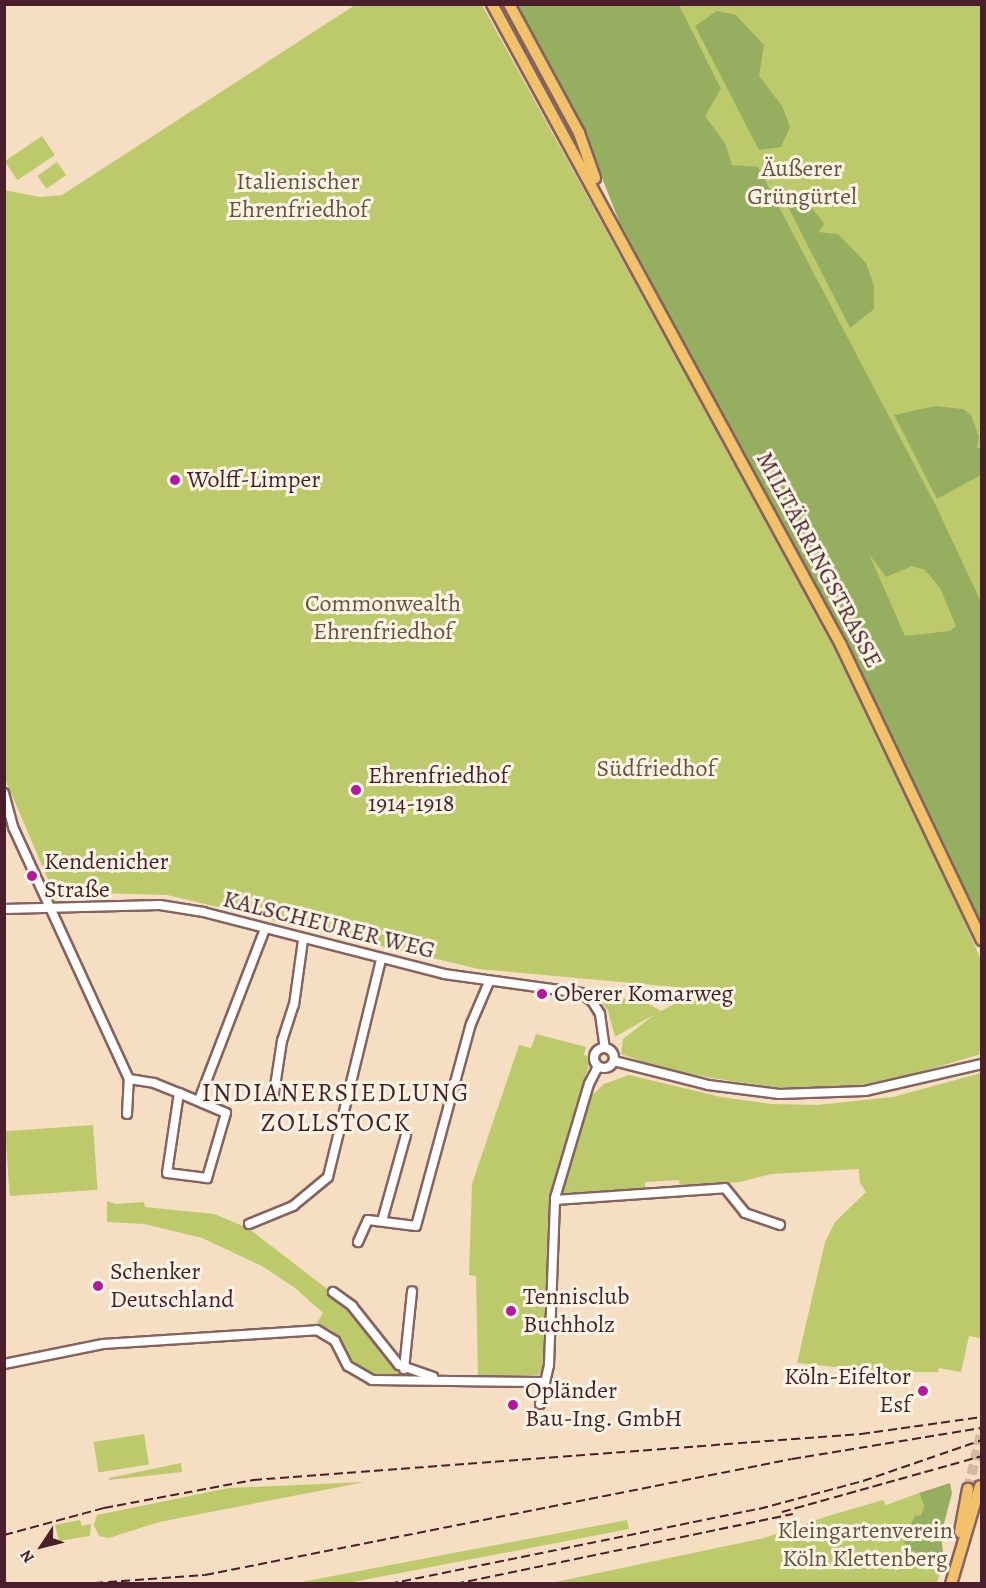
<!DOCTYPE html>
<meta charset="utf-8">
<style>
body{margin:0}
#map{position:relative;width:986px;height:1588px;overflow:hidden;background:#f6dec3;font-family:Alegreya,serif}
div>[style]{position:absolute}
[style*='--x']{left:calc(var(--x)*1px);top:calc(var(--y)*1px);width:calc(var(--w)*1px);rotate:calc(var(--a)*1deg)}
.green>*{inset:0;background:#bcca6c;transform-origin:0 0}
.forest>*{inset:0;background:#95ae60}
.major-tunnel>*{height:10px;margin-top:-5px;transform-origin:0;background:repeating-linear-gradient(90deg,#d4b8a5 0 10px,transparent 0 15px)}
.roads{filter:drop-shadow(2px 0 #866260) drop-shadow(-2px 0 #866260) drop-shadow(0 2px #866260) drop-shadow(0 -2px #866260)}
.minor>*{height:8px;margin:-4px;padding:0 4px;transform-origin:4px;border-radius:4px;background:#fff}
.minor>.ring{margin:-4px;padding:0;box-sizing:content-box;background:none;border:8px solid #fff;border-radius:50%}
.major>*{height:10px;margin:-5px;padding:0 5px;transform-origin:5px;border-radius:5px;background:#f2c26a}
.rail>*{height:2px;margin-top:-1px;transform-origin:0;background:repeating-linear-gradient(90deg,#4a1f2b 0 9px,transparent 0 13.5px)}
.dots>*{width:16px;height:16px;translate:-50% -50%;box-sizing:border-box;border:3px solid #fcf5e5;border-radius:50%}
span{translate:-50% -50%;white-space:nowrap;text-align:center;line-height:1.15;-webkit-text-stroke:6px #fcf5e5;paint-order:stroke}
.park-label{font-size:24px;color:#6c523e}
.poi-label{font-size:24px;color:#4a1f2b}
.left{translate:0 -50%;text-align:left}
.right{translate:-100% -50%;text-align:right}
.street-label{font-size:24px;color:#4a1f2b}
.neighbourhood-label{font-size:26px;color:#4a1f2b;letter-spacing:1.5px}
.frame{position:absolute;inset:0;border:6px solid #4a1f2b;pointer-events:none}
.north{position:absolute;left:12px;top:1516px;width:60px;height:60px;-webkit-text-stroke:4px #fcf5e5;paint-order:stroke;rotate:235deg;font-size:16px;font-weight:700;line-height:24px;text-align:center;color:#4a1f2b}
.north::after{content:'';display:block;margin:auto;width:21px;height:27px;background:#4a1f2b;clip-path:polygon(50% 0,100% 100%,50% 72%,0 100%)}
</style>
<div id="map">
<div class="green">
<i style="clip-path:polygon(355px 5px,482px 5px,839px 653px,932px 846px,981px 960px,981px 1054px,917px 1073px,842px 1089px,775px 1087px,718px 1079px,663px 1069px,621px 1054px,623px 1039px,655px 1014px,615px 1037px,608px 1011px,599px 998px,640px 999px,661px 1011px,680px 1001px,676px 987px,479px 969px,167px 895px,98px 893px,56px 898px,5px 779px,4px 190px,40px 197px,62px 195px)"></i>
<i style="clip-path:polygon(514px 5px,981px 5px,981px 924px,855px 660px,619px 221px,585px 134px)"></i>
<i style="left:42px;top:136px;width:23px;height:45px;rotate:56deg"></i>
<i style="left:57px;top:162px;width:16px;height:24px;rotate:55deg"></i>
<i style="clip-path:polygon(536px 1034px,586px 1047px,584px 1055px,591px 1057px,551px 1195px,544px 1370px,538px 1375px,478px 1377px,476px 1276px,469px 1275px,472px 1184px,519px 1045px,531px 1048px)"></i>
<i style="clip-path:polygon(981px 1073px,982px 1335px,981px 1338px,969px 1336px,961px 1372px,939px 1368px,938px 1372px,883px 1372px,797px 1363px,825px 1242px,835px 1222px,866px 1192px,860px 1183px,859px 1169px,771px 1174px,740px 1182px,680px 1186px,679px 1180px,645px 1182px,645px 1191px,565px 1196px,562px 1192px,590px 1097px,604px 1084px,629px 1075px,721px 1097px,772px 1104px,817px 1105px,893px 1097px)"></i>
<i style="left:93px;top:1125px;width:65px;height:88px;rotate:86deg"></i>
<i style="clip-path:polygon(107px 1201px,116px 1204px,144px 1202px,145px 1207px,214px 1214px,248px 1228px,353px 1309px,392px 1362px,406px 1373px,421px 1377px,378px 1378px,362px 1374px,331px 1330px,317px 1323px,323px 1313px,295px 1288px,262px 1266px,202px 1238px,144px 1224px,107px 1222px)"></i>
<i style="left:144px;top:1434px;width:31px;height:51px;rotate:81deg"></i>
<i style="clip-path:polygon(181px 1463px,182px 1472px,109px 1480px,109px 1478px)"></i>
<i style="clip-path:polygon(365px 1482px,159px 1522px,109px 1538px,99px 1536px,94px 1525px,97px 1515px,229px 1488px)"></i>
<i style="clip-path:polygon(919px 1493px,924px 1506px,921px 1515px,915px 1516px,907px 1530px,904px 1543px,912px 1551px,944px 1561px,937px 1583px,546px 1584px,764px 1538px,828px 1516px,883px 1500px,886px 1505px)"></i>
<i style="clip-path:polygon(80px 1520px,82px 1526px,91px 1524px,90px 1536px,59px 1541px,55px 1525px)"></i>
<i style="clip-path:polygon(627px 1520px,629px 1529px,348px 1583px,296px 1583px)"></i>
</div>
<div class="forest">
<i style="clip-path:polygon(evenodd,514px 5px,679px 5px,721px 89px,705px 116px,725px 143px,732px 165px,758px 167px,936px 506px,981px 602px,981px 924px,855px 660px,619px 221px,585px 134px,514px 5px,869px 554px,886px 577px,912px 566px,925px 570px,940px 588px,956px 626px,950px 631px,905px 636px,869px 554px)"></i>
<i style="clip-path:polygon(717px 11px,736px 15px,764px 45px,759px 76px,782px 106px,790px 127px,781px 147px,759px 150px,695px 26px)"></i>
<i style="clip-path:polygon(796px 201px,812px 208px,824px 224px,818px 232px,838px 234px,866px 263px,874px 286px,874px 309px,850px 328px,787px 205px)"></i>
<i style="clip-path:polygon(935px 406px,963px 409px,971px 415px,979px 437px,977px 447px,982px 450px,981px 475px,937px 499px,894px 415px)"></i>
<i style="clip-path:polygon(950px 1483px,952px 1493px,941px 1535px,944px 1561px,912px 1551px,904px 1543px,907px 1530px,915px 1516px,921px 1515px,924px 1506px,919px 1493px)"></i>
</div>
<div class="major-tunnel">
<i style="--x:968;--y:1489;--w:61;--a:-76.7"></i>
</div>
<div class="roads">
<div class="minor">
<i style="--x:4;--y:793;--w:35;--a:75"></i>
<i style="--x:13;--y:827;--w:277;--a:65.3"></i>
<i style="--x:4;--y:909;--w:156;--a:-1.5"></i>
<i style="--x:160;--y:905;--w:44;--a:9.2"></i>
<i style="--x:203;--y:912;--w:249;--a:14.4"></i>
<i style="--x:444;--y:974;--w:138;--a:7.9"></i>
<i style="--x:581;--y:993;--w:14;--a:36"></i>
<i style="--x:592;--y:1001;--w:15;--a:58"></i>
<i style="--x:600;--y:1014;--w:34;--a:82"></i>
<i class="ring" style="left:594px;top:1048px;width:12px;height:12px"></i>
<i style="--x:614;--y:1061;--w:97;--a:14.3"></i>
<i style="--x:708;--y:1085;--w:72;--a:7.2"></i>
<i style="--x:779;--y:1094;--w:86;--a:-2"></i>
<i style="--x:865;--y:1091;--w:120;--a:-13"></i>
<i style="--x:129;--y:1079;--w:25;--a:9"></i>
<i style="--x:154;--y:1083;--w:27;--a:22"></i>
<i style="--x:179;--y:1093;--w:51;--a:23.1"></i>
<i style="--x:226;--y:1113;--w:68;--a:106.3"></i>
<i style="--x:207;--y:1178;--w:40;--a:-172.9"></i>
<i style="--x:167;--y:1173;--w:81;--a:-81.5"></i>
<i style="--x:274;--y:1093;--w:53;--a:-81.3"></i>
<i style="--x:282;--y:1041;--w:38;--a:-72"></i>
<i style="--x:294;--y:1005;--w:66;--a:-82.1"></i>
<i style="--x:199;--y:1100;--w:183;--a:-68.9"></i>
<i style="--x:127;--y:1114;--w:35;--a:-87"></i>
<i style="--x:555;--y:1200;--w:170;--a:-4"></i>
<i style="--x:725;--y:1188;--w:32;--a:51"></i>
<i style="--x:745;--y:1213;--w:37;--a:19"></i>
<i style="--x:382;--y:1221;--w:89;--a:-74.4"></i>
<i style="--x:249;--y:1224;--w:48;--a:-22.2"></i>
<i style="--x:293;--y:1206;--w:45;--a:-39.6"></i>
<i style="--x:328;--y:1177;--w:223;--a:-76.3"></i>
<i style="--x:358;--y:1242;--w:24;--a:-66"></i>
<i style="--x:368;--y:1220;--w:48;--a:7.1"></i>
<i style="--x:416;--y:1226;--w:209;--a:-74.8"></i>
<i style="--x:471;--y:1024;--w:46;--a:-66.8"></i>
<i style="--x:333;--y:1292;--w:24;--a:36"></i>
<i style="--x:352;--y:1306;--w:75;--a:51.5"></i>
<i style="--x:399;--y:1365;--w:36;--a:19"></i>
<i style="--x:4;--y:1364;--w:101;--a:-11.4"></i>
<i style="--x:103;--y:1344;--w:214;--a:-3.7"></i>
<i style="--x:317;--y:1330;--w:21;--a:31"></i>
<i style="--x:335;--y:1341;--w:28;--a:63"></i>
<i style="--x:348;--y:1366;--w:28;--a:30"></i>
<i style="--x:372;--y:1380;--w:173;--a:0.7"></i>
<i style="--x:404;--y:1369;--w:78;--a:-84.1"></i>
<i style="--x:540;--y:1404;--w:40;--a:-77"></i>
<i style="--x:549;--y:1365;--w:167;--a:-87.9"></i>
<i style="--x:555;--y:1198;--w:119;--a:-73.4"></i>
<i style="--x:589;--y:1084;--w:20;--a:-63"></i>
</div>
<div class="major">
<i style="--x:492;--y:4;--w:730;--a:61.43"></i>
<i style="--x:841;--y:645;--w:327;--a:64.5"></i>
<i style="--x:509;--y:4;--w:147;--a:61.5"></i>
<i style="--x:579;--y:133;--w:48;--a:70.4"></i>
<i style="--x:960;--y:1532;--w:44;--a:-79.5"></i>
<i style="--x:951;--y:1584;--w:102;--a:-73.5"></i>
</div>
</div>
<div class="rail">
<i style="--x:782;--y:1512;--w:208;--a:-15.6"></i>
<i style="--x:4;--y:1535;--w:104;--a:-15.1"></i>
<i style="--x:104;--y:1508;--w:152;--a:-10.6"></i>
<i style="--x:253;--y:1480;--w:610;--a:-4.33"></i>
<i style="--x:861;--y:1434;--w:122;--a:-8"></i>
<i style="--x:81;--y:1584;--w:124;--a:-4.2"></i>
<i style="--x:205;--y:1575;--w:598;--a:-11.18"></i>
<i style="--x:792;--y:1459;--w:193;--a:-9.3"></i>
<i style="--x:389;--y:1584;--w:378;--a:-11.5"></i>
<i style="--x:759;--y:1509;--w:108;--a:-15.1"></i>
<i style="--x:863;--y:1481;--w:126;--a:-19"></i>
<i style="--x:455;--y:1584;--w:345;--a:-11.7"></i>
</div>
<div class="dots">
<i style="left:175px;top:480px;background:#b5179e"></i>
<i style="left:356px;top:790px;background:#b5179e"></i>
<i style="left:32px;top:876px;background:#b5179e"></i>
<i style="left:542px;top:994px;background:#b5179e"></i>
<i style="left:98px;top:1286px;background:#b5179e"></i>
<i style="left:511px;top:1311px;background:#b5179e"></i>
<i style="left:923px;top:1391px;background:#b5179e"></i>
<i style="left:513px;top:1405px;background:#b5179e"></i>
</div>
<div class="park-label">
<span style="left:802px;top:183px">Äußerer<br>Grüngürtel</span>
<span style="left:298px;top:196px">Italienischer<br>Ehrenfriedhof</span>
<span style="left:383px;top:618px">Commonwealth<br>Ehrenfriedhof</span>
<span style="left:656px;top:769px">Südfriedhof</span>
<span style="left:865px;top:1545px">Kleingartenverein<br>Köln Klettenberg</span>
</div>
<div class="poi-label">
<span class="left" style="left:187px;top:480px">Wolff-Limper</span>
<span class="left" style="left:368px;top:790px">Ehrenfriedhof<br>1914-1918</span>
<span class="left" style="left:44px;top:876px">Kendenicher<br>Straße</span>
<span class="left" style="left:554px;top:994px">Oberer Komarweg</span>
<span class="left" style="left:110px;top:1286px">Schenker<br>Deutschland</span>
<span class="left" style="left:523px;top:1311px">Tennisclub<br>Buchholz</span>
<span class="right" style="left:911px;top:1391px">Köln-Eifeltor<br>Esf</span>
<span class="left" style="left:525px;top:1405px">Opländer<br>Bau-Ing. GmbH</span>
</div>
<div class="street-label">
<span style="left:819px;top:560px;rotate:62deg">MILITÄRRINGSTRASSE</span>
<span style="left:329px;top:925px;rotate:14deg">KALSCHEURER WEG</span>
</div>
<div class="neighbourhood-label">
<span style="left:336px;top:1108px">INDIANERSIEDLUNG<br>ZOLLSTOCK</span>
</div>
<div class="frame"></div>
<div class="north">N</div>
</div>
